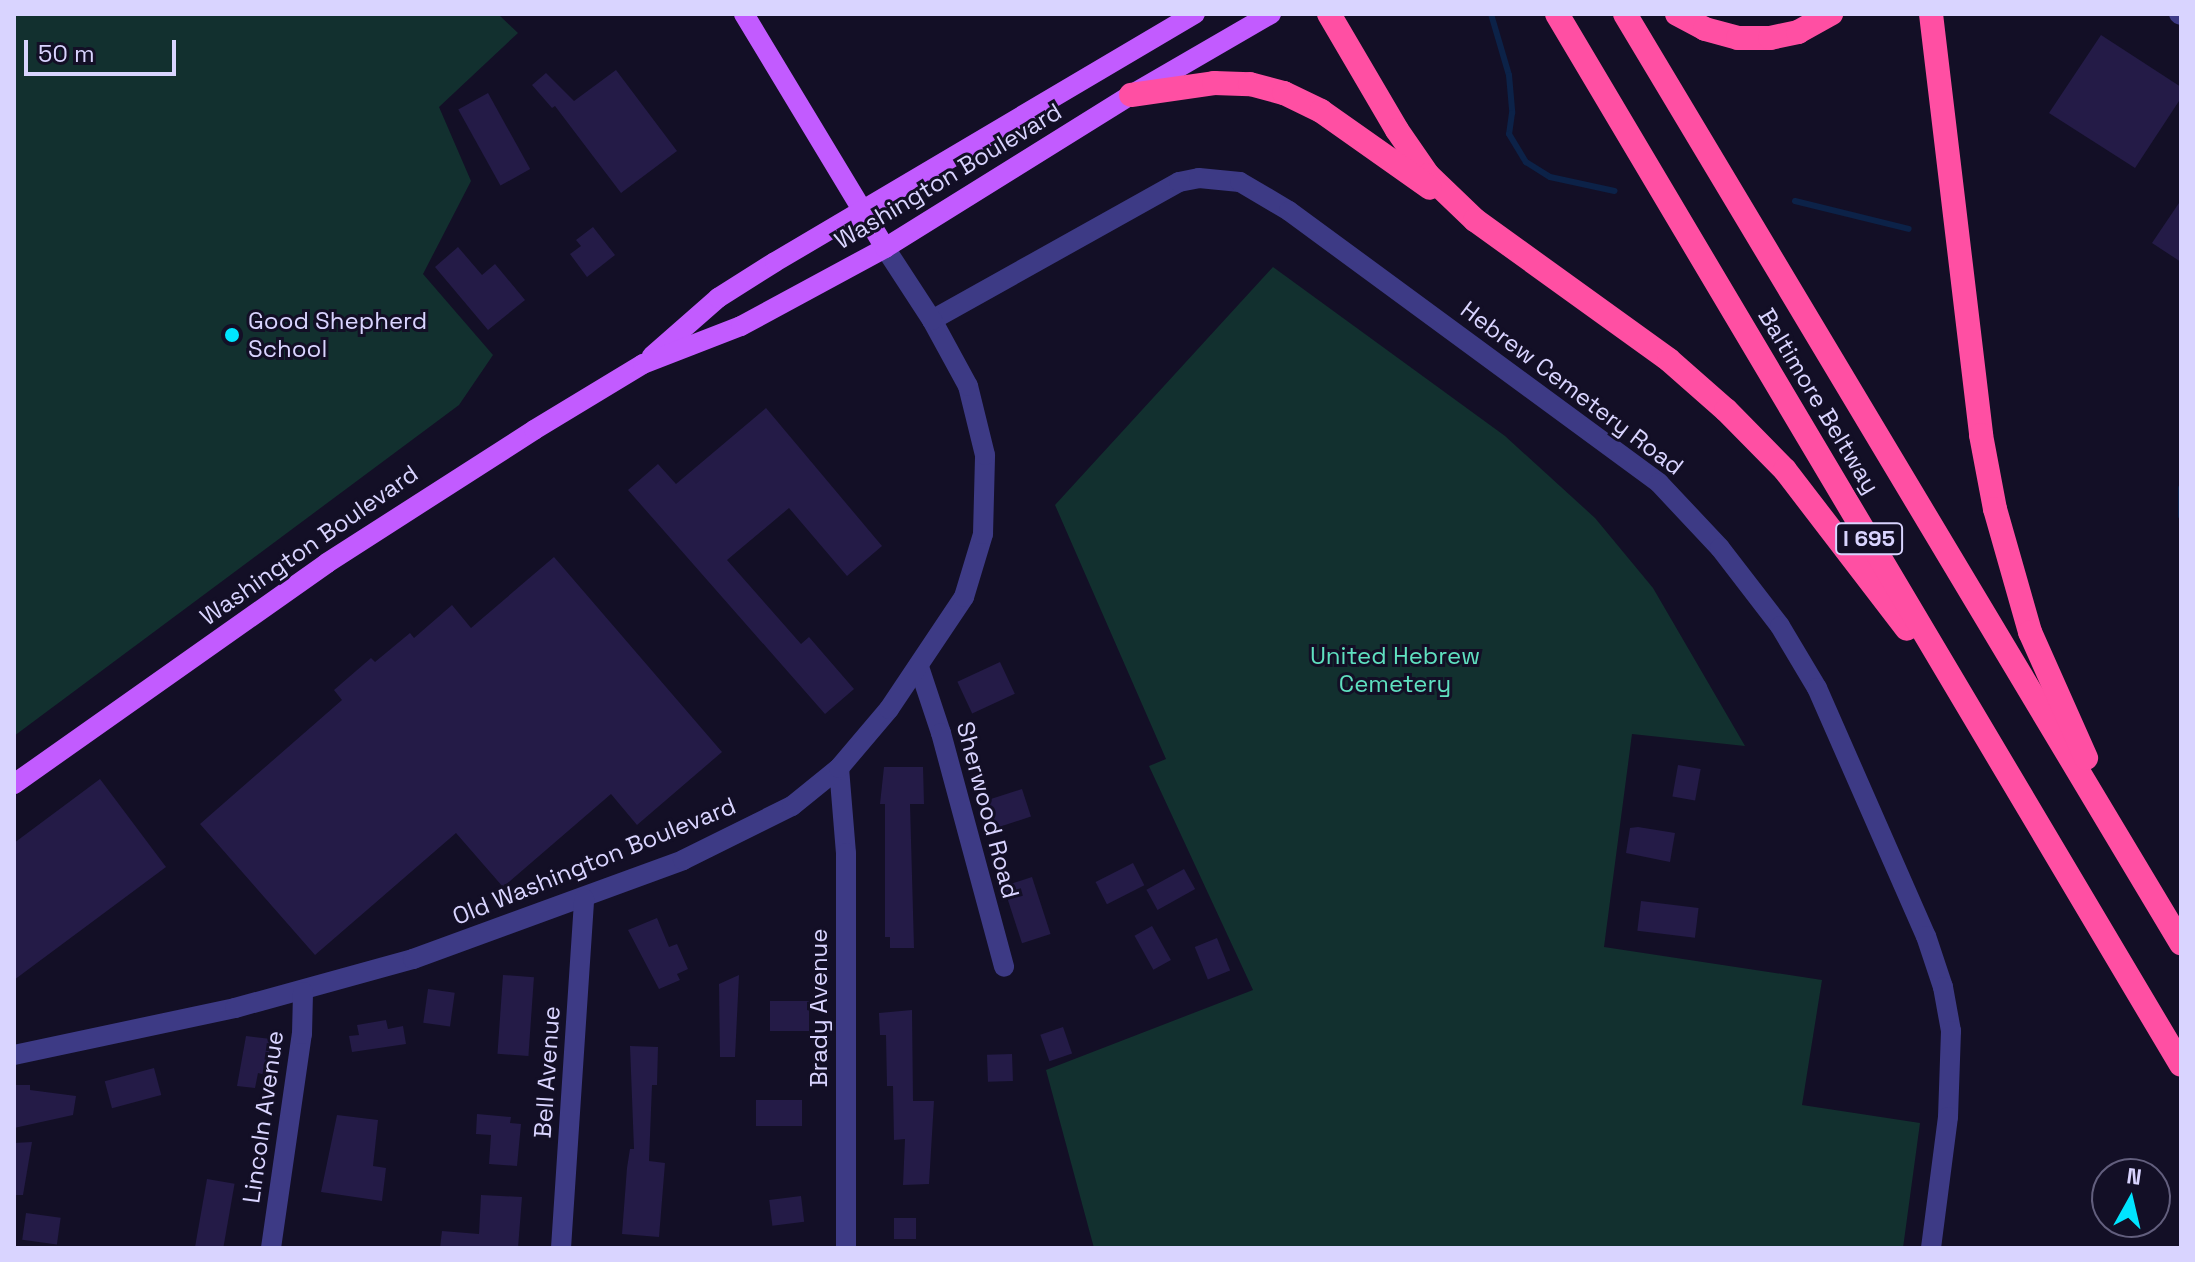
<!DOCTYPE html>
<style>
body{margin:0}
#map{position:relative;width:2195px;height:1262px;overflow:hidden;background:#130f26;font-family:"Space Grotesk",sans-serif}
div>[style]{position:absolute}
[style*='--x']{left:calc(var(--x)*1px);top:calc(var(--y)*1px);width:calc(var(--w)*1px);rotate:calc(var(--a)*1deg)}
.green>*{inset:0;background:#12302f}
.stream>*{height:6px;margin:-3px;padding:0 3px;transform-origin:3px;border-radius:3px;background:#0c2248}
.building>*{inset:0;background:#241b47;transform-origin:0 0}
.minor>*{height:20px;margin:-10px;padding:0 10px;transform-origin:10px;border-radius:10px;background:#3d3a85}
.major>*{height:20px;margin:-10px;padding:0 10px;transform-origin:10px;border-radius:10px;background:#c25bff}
.highway>*{height:24px;margin:-12px;padding:0 12px;transform-origin:12px;border-radius:12px;background:#ff4fa3}
.dots>*{width:22px;height:22px;translate:-50% -50%;box-sizing:border-box;border:4px solid #130f26;border-radius:50%}
span{translate:-50% -50%;white-space:nowrap;text-align:center;line-height:1.15;-webkit-text-stroke:6px #130f26;paint-order:stroke}
.shield-label span{padding:2px 6px;background:#130f26;border:2px solid;border-radius:6px;-webkit-text-stroke-width:0}
.shield-label{font-size:22px;color:#d9d4ff;font-weight:700}
.street-label{font-size:24px;color:#d9d4ff}
.poi-label{font-size:24px;color:#d9d4ff}
.left{translate:0 -50%;text-align:left}
.park-label{font-size:24px;color:#5fe0c0}
.frame{position:absolute;inset:0;border:16px solid #d9d4ff;pointer-events:none}
.north{position:absolute;left:2091px;top:1158px;width:80px;height:80px;box-sizing:border-box;background:#130f26;border:2px solid #625e7d;border-radius:50%;rotate:8deg;font-size:22px;font-weight:700;line-height:32px;text-align:center;color:#d9d4ff}
.north::after{content:'';display:block;margin:auto;width:28px;height:36px;background:#00e5ff;clip-path:polygon(50% 0,100% 100%,50% 72%,0 100%)}
.scale{position:absolute;left:24px;top:40px;width:152px;height:36px;box-sizing:border-box;border:4px solid #d9d4ff;border-top:0;padding-left:10px;font-size:24px;line-height:28px;white-space:nowrap;color:#d9d4ff;-webkit-text-stroke:6px #130f26;paint-order:stroke}
</style>
<div id="map">
<div class="green">
<i style="clip-path:polygon(14px 14px,498px 14px,518px 33px,439px 107px,471px 181px,423px 274px,493px 355px,459px 405px,14px 736px)"></i>
<i style="clip-path:polygon(1273px 267px,1505px 436px,1595px 518px,1653px 588px,1745px 746px,1632px 734px,1604px 947px,1822px 980px,1802px 1105px,1920px 1123px,1903px 1248px,1094px 1248px,1046px 1070px,1253px 990px,1149px 766px,1166px 759px,1055px 505px)"></i>
</div>
<div class="stream">
<i style="--x:1491;--y:14;--w:64;--a:73.6"></i>
<i style="--x:1509;--y:75;--w:38;--a:85"></i>
<i style="--x:1512;--y:113;--w:21;--a:98"></i>
<i style="--x:1509;--y:134;--w:33;--a:59"></i>
<i style="--x:1526;--y:162;--w:28;--a:32"></i>
<i style="--x:1550;--y:177;--w:66;--a:12.2"></i>
<i style="--x:1795;--y:201;--w:117;--a:13.8"></i>
<i style="--x:2181;--y:488;--w:28;--a:90"></i>
</div>
<div class="building">
<i style="clip-path:polygon(2101px 35px,2181px 87px,2181px 98px,2135px 168px,2049px 113px)"></i>
<i style="clip-path:polygon(616px 70px,677px 151px,621px 193px,555px 106px,552px 108px,532px 85px,546px 73px,574px 101px)"></i>
<i style="left:488px;top:93px;width:87px;height:34px;rotate:61deg"></i>
<i style="clip-path:polygon(2181px 200px,2181px 262px,2152px 243px)"></i>
<i style="clip-path:polygon(593px 227px,615px 255px,587px 277px,570px 254px,581px 246px,576px 240px)"></i>
<i style="clip-path:polygon(458px 247px,482px 275px,495px 264px,525px 300px,488px 330px,435px 267px)"></i>
<i style="clip-path:polygon(766px 408px,882px 546px,847px 576px,789px 508px,727px 560px,801px 644px,809px 637px,854px 689px,825px 714px,628px 490px,658px 464px,676px 484px)"></i>
<i style="clip-path:polygon(554px 557px,722px 752px,637px 825px,611px 794px,503px 887px,456px 833px,315px 955px,200px 824px,342px 700px,334px 690px,371px 658px,375px 662px,410px 633px,414px 638px,452px 605px,471px 628px)"></i>
<i style="left:1000px;top:662px;width:35px;height:47px;rotate:65deg"></i>
<i style="left:1678px;top:765px;width:23px;height:32px;rotate:10deg"></i>
<i style="clip-path:polygon(884px 767px,923px 767px,924px 804px,910px 804px,914px 948px,890px 948px,890px 937px,885px 937px,885px 804px,880px 804px)"></i>
<i style="clip-path:polygon(100px 779px,166px 867px,14px 980px,14px 843px)"></i>
<i style="left:1022px;top:789px;width:29px;height:36px;rotate:72deg"></i>
<i style="clip-path:polygon(1638px 827px,1675px 833px,1670px 862px,1626px 853px,1630px 828px)"></i>
<i style="left:1133px;top:863px;width:25px;height:42px;rotate:63deg"></i>
<i style="left:1184px;top:869px;width:23px;height:43px;rotate:61deg"></i>
<i style="left:1032px;top:877px;width:60px;height:30px;rotate:72deg"></i>
<i style="left:1641px;top:901px;width:58px;height:30px;rotate:7deg"></i>
<i style="clip-path:polygon(657px 918px,669px 947px,677px 944px,688px 969px,677px 974px,680px 980px,659px 989px,628px 930px)"></i>
<i style="left:1152px;top:926px;width:39px;height:20px;rotate:61deg"></i>
<i style="left:1217px;top:938px;width:35px;height:24px;rotate:68deg"></i>
<i style="left:503px;top:975px;width:31px;height:79px;rotate:4deg"></i>
<i style="clip-path:polygon(739px 975px,735px 1057px,720px 1057px,719px 984px)"></i>
<i style="left:428px;top:989px;width:27px;height:34px;rotate:8deg"></i>
<i style="left:770px;top:1001px;width:39px;height:30px"></i>
<i style="clip-path:polygon(912px 1010px,913px 1101px,934px 1101px,929px 1184px,903px 1185px,905px 1139px,894px 1140px,893px 1086px,887px 1086px,886px 1035px,880px 1035px,879px 1013px)"></i>
<i style="clip-path:polygon(386px 1020px,388px 1029px,403px 1026px,406px 1044px,352px 1052px,349px 1036px,359px 1035px,357px 1025px)"></i>
<i style="left:1063px;top:1027px;width:28px;height:24px;rotate:71deg"></i>
<i style="clip-path:polygon(246px 1036px,271px 1039px,266px 1075px,258px 1073px,255px 1088px,237px 1086px)"></i>
<i style="clip-path:polygon(630px 1046px,658px 1047px,657px 1085px,652px 1085px,649px 1161px,665px 1163px,659px 1237px,622px 1234px,627px 1168px,630px 1149px,634px 1149px)"></i>
<i style="left:1012px;top:1054px;width:27px;height:25px;rotate:88deg"></i>
<i style="left:154px;top:1068px;width:28px;height:51px;rotate:75deg"></i>
<i style="clip-path:polygon(14px 1085px,30px 1085px,30px 1090px,76px 1096px,73px 1115px,14px 1128px)"></i>
<i style="left:802px;top:1100px;width:26px;height:46px;rotate:90deg"></i>
<i style="clip-path:polygon(477px 1114px,511px 1117px,510px 1123px,521px 1124px,517px 1166px,489px 1164px,491px 1135px,476px 1134px)"></i>
<i style="clip-path:polygon(337px 1115px,378px 1120px,373px 1166px,386px 1168px,382px 1201px,321px 1192px)"></i>
<i style="clip-path:polygon(32px 1142px,23px 1195px,14px 1195px,14px 1143px)"></i>
<i style="left:207px;top:1179px;width:28px;height:70px;rotate:10deg"></i>
<i style="clip-path:polygon(481px 1195px,522px 1197px,518px 1248px,440px 1248px,442px 1231px,479px 1234px)"></i>
<i style="left:801px;top:1196px;width:26px;height:32px;rotate:83deg"></i>
<i style="left:26px;top:1213px;width:35px;height:27px;rotate:8deg"></i>
<i style="left:894px;top:1218px;width:22px;height:21px"></i>
</div>
<div class="minor">
<i style="--x:2179;--y:14;--w:2;--a:27"></i>
<i style="--x:932;--y:320;--w:283;--a:-29.2"></i>
<i style="--x:1179;--y:182;--w:20;--a:-11"></i>
<i style="--x:1199;--y:178;--w:41;--a:5.6"></i>
<i style="--x:1240;--y:182;--w:57;--a:30.6"></i>
<i style="--x:1289;--y:211;--w:459;--a:36.3"></i>
<i style="--x:1659;--y:483;--w:89;--a:46.8"></i>
<i style="--x:1720;--y:548;--w:98;--a:52.4"></i>
<i style="--x:1780;--y:626;--w:72;--a:59.2"></i>
<i style="--x:1817;--y:688;--w:271;--a:66.3"></i>
<i style="--x:1926;--y:936;--w:54;--a:71.6"></i>
<i style="--x:1943;--y:987;--w:45;--a:79.7"></i>
<i style="--x:1951;--y:1031;--w:86;--a:92"></i>
<i style="--x:1948;--y:1117;--w:132;--a:97.4"></i>
<i style="--x:919;--y:667;--w:70;--a:71.6"></i>
<i style="--x:941;--y:733;--w:242;--a:74.9"></i>
<i style="--x:839;--y:768;--w:85;--a:85.3"></i>
<i style="--x:846;--y:853;--w:395;--a:90"></i>
<i style="--x:14;--y:1055;--w:226;--a:-12"></i>
<i style="--x:235;--y:1008;--w:185;--a:-15.4"></i>
<i style="--x:413;--y:959;--w:288;--a:-20.1"></i>
<i style="--x:683;--y:860;--w:122;--a:-26.4"></i>
<i style="--x:792;--y:806;--w:60;--a:-39"></i>
<i style="--x:839;--y:768;--w:77;--a:-49.7"></i>
<i style="--x:889;--y:709;--w:135;--a:-56.2"></i>
<i style="--x:964;--y:597;--w:66;--a:-73.2"></i>
<i style="--x:983;--y:534;--w:79;--a:-88.5"></i>
<i style="--x:985;--y:455;--w:71;--a:-103.8"></i>
<i style="--x:968;--y:386;--w:75;--a:-118.6"></i>
<i style="--x:932;--y:320;--w:86;--a:-123.1"></i>
<i style="--x:271;--y:1248;--w:216;--a:-81.8"></i>
<i style="--x:302;--y:1034;--w:42;--a:-88.6"></i>
<i style="--x:561;--y:1248;--w:350;--a:-86.2"></i>
</div>
<div class="major">
<i style="--x:744;--y:14;--w:273;--a:58.9"></i>
<i style="--x:652;--y:356;--w:88;--a:-41.3"></i>
<i style="--x:718;--y:298;--w:67;--a:-32.3"></i>
<i style="--x:775;--y:262;--w:488;--a:-30.6"></i>
<i style="--x:14;--y:784;--w:383;--a:-35.2"></i>
<i style="--x:327;--y:563;--w:246;--a:-32.7"></i>
<i style="--x:534;--y:430;--w:127;--a:-31.2"></i>
<i style="--x:643;--y:364;--w:105;--a:-21.2"></i>
<i style="--x:741;--y:326;--w:164;--a:-28.4"></i>
<i style="--x:885;--y:248;--w:290;--a:-31.9"></i>
<i style="--x:1131;--y:95;--w:162;--a:-30.1"></i>
</div>
<div class="highway">
<i style="--x:1329;--y:14;--w:134;--a:59.6"></i>
<i style="--x:1397;--y:130;--w:55;--a:55.4"></i>
<i style="--x:1428;--y:175;--w:65;--a:43.8"></i>
<i style="--x:1475;--y:220;--w:239;--a:35.8"></i>
<i style="--x:1669;--y:360;--w:76;--a:41.3"></i>
<i style="--x:1726;--y:410;--w:84;--a:45.5"></i>
<i style="--x:1785;--y:470;--w:200;--a:52.5"></i>
<i style="--x:1557;--y:14;--w:1222;--a:59.3"></i>
<i style="--x:1625;--y:14;--w:1083;--a:59.1"></i>
<i style="--x:1677;--y:14;--w:32;--a:28"></i>
<i style="--x:1705;--y:29;--w:34;--a:15"></i>
<i style="--x:1738;--y:38;--w:32;--a:0"></i>
<i style="--x:1770;--y:38;--w:29;--a:-12"></i>
<i style="--x:1798;--y:32;--w:38;--a:-29"></i>
<i style="--x:1931;--y:14;--w:424;--a:83.2"></i>
<i style="--x:1981;--y:435;--w:75;--a:79.3"></i>
<i style="--x:1995;--y:509;--w:128;--a:74.1"></i>
<i style="--x:2030;--y:632;--w:138;--a:66"></i>
<i style="--x:1131;--y:95;--w:84;--a:-8.2"></i>
<i style="--x:1214;--y:83;--w:36;--a:2"></i>
<i style="--x:1250;--y:84;--w:35;--a:15"></i>
<i style="--x:1284;--y:93;--w:41;--a:25.9"></i>
<i style="--x:1321;--y:111;--w:133;--a:35.2"></i>
</div>
<div class="dots">
<i style="left:232px;top:335px;background:#00e5ff"></i>
</div>
<div class="shield-label">
<span style="left:1869px;top:539px">I 695</span>
</div>
<div class="street-label">
<span style="left:948px;top:176px;rotate:-31deg">Washington Boulevard</span>
<span style="left:1572px;top:388px;rotate:37deg">Hebrew Cemetery Road</span>
<span style="left:1819px;top:401px;rotate:59deg">Baltimore Beltway</span>
<span style="left:309px;top:545px;rotate:-35deg">Washington Boulevard</span>
<span style="left:988px;top:810px;rotate:75deg">Sherwood Road</span>
<span style="left:594px;top:861px;rotate:-22deg">Old Washington Boulevard</span>
<span style="left:819px;top:1008px;rotate:-90deg">Brady Avenue</span>
<span style="left:547px;top:1072px;rotate:-86deg">Bell Avenue</span>
<span style="left:263px;top:1117px;rotate:-82deg">Lincoln Avenue</span>
</div>
<div class="poi-label">
<span class="left" style="left:248px;top:335px">Good Shepherd<br>School</span>
</div>
<div class="park-label">
<span style="left:1395px;top:670px">United Hebrew<br>Cemetery</span>
</div>
<div class="frame"></div>
<div class="north">N</div>
<div class="scale">50 m</div>
</div>
